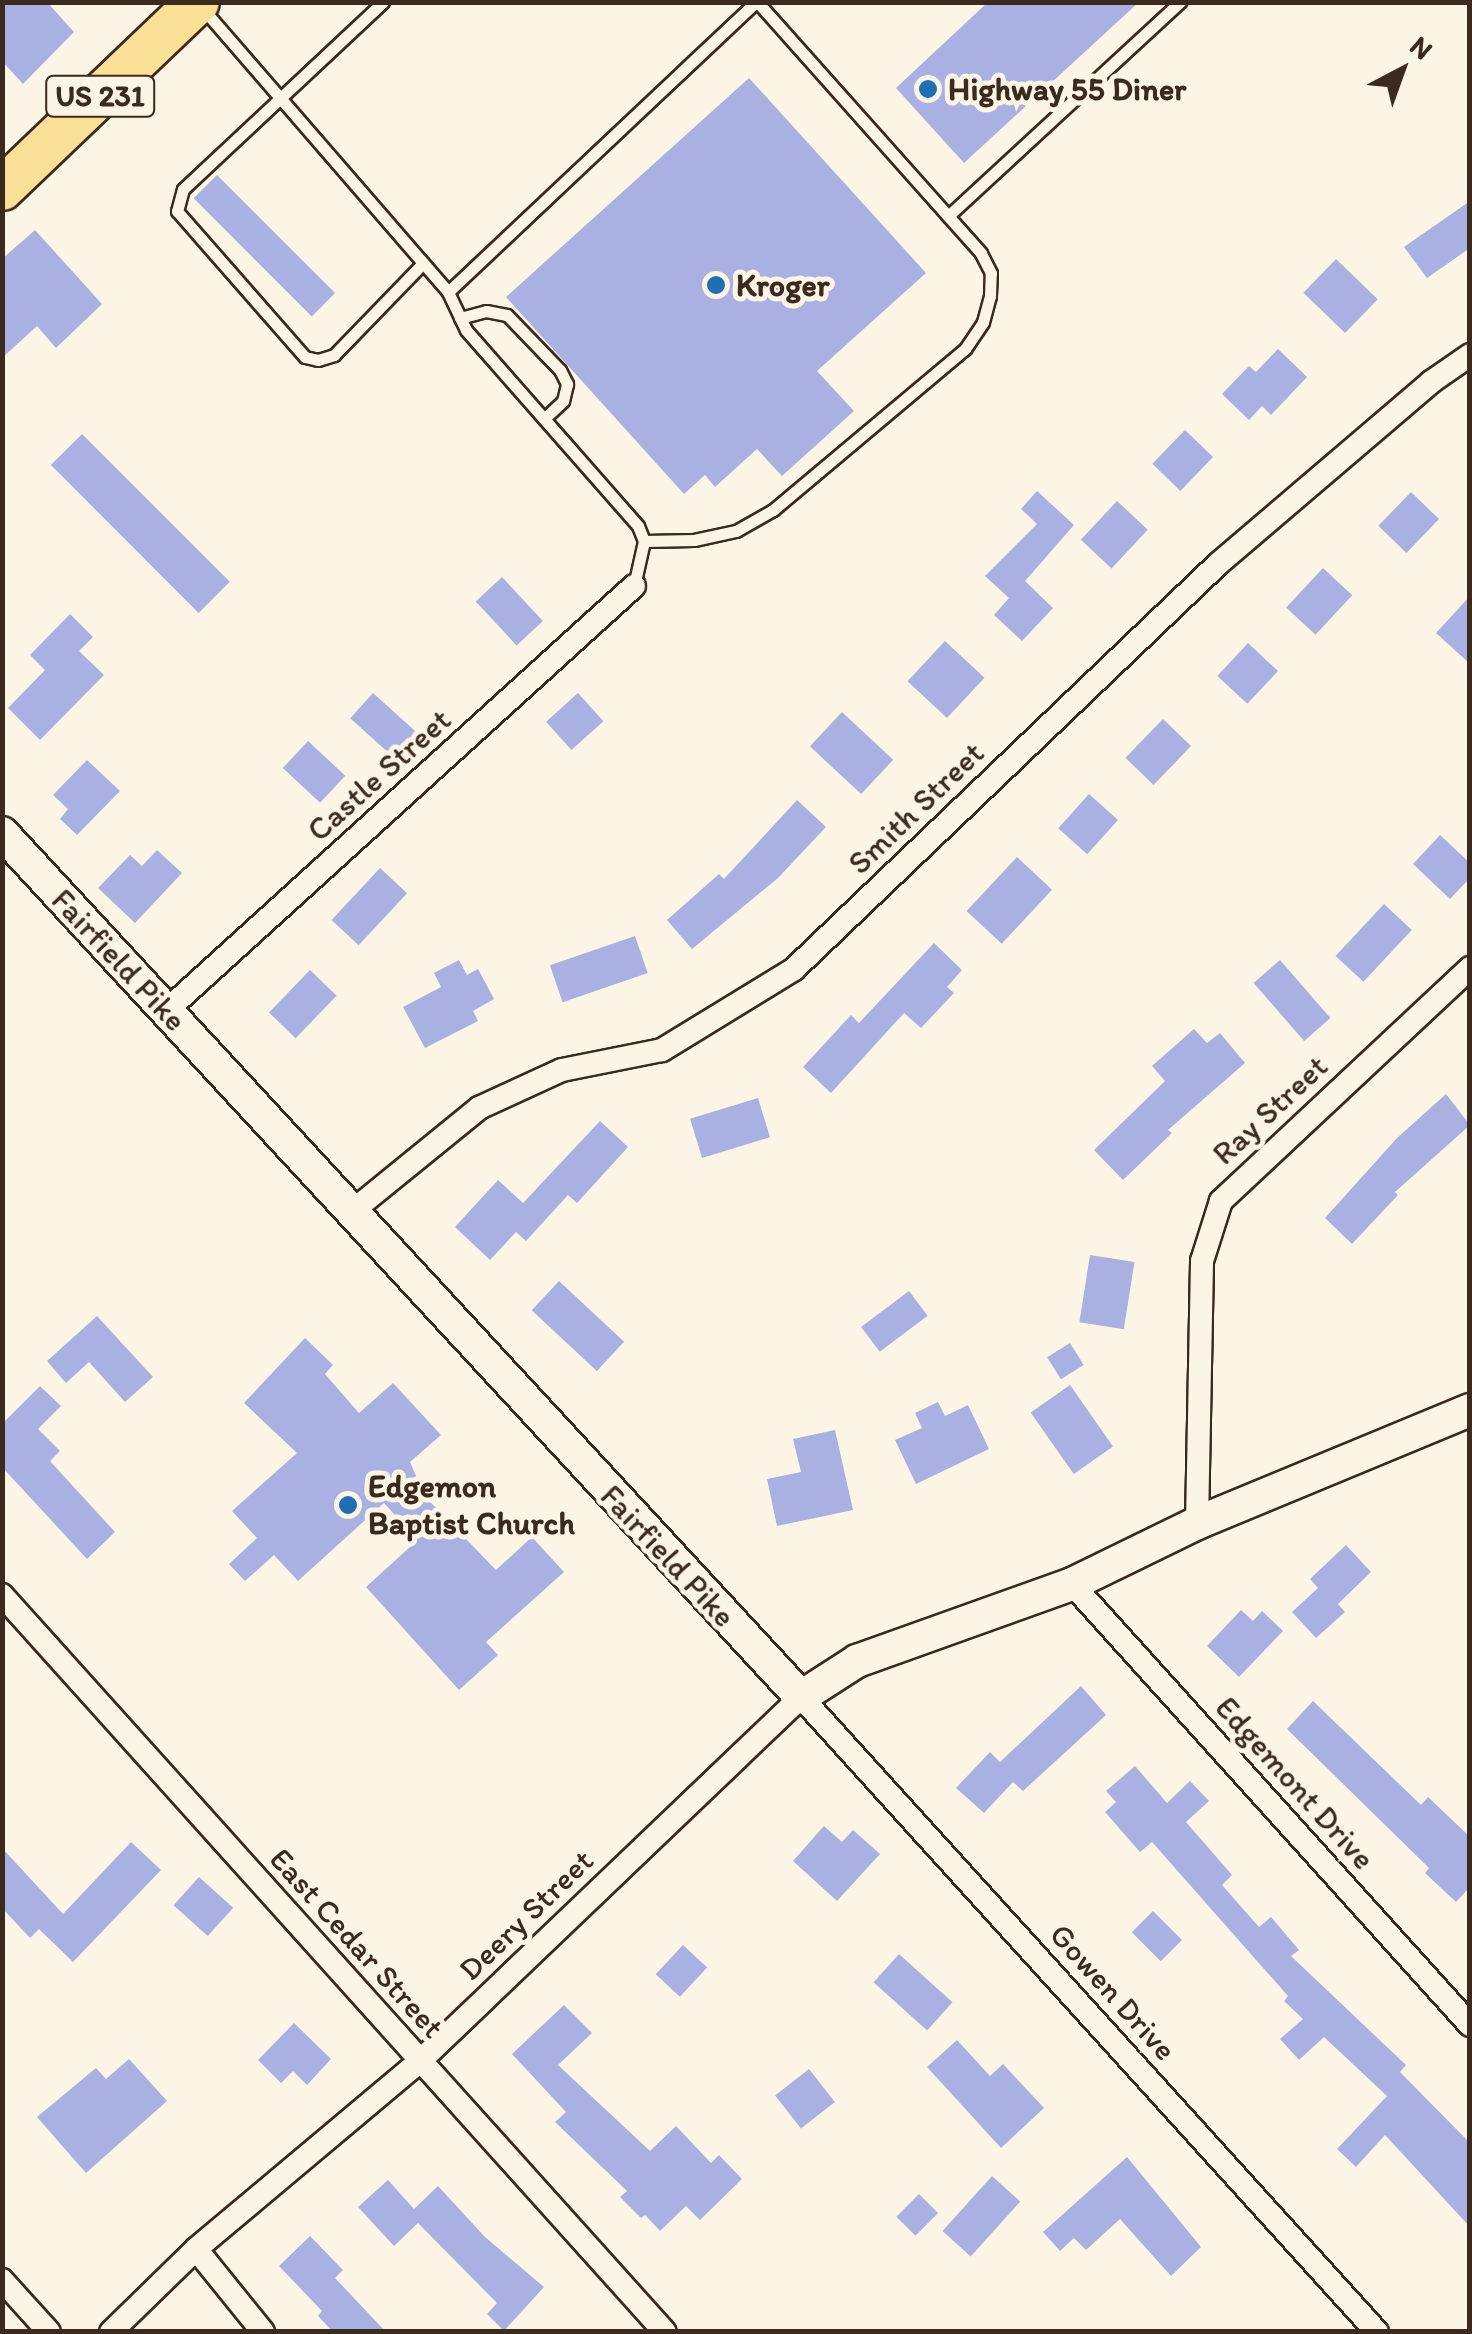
<!DOCTYPE html>
<style>
body{margin:0}
#map{position:relative;width:1472px;height:2334px;overflow:hidden;background:#fcf5e5;font-family:Itim,sans-serif}
div>[style]{position:absolute}
[style*='--x']{left:calc(var(--x)*1px);top:calc(var(--y)*1px);width:calc(var(--w)*1px);rotate:calc(var(--a)*1deg)}
.building>*{inset:0;background:#a8b1e1;transform-origin:0 0}
.roads{filter:drop-shadow(2px 0 #3b2a1e) drop-shadow(-2px 0 #3b2a1e) drop-shadow(0 2px #3b2a1e) drop-shadow(0 -2px #3b2a1e)}
.lane>*{height:11px;margin:-5.5px;padding:0 5.5px;transform-origin:5.5px;border-radius:5.5px;background:#fcf5e5}
.street>*{height:22px;margin:-11px;padding:0 11px;transform-origin:11px;border-radius:11px;background:#fcf5e5}
.secondary>*{height:32px;margin:-16px;padding:0 16px;transform-origin:16px;border-radius:16px;background:#fcf5e5}
.highway>*{height:42px;margin:-21px;padding:0 21px;transform-origin:21px;border-radius:21px;background:#fadf96}
.dots>*{width:28px;height:28px;translate:-50% -50%;box-sizing:border-box;border:5px solid #fcf5e5;border-radius:50%}
span{translate:-50% -50%;white-space:nowrap;text-align:center;line-height:1.15;-webkit-text-stroke:10px #fcf5e5;paint-order:stroke}
.shield-label span{padding:2px 8px;background:#fcf5e5;border:2px solid;border-radius:8px;-webkit-text-stroke-width:0}
.shield-label{font-size:30px;color:#3b2a1e;font-weight:700}
.poi-label{font-size:32px;color:#3b2a1e;font-weight:700}
.left{translate:0 -50%;text-align:left}
.street-label{font-size:32px;color:#3b2a1e}
.frame{position:absolute;inset:0;border:5px solid #3b2a1e;pointer-events:none}
.north{position:absolute;left:1352px;top:20px;width:100px;height:100px;-webkit-text-stroke:8px #fcf5e5;paint-order:stroke;rotate:41deg;font-size:28px;font-weight:700;line-height:40px;text-align:center;color:#3b2a1e}
.north::after{content:'';display:block;margin:auto;width:35px;height:45px;background:#3b2a1e;clip-path:polygon(50% 0,100% 100%,50% 72%,0 100%)}
</style>
<div id="map">
<div class="building">
<i style="clip-path:polygon(2px 2px,47px 2px,74px 32px,23px 84px,2px 61px)"></i>
<i style="clip-path:polygon(988px 2px,1139px 2px,964px 163px,896px 88px)"></i>
<i style="clip-path:polygon(749px 78px,926px 273px,817px 371px,854px 411px,782px 476px,757px 449px,715px 487px,705px 475px,684px 494px,506px 297px)"></i>
<i style="left:217px;top:175px;width:167px;height:33px;rotate:45deg"></i>
<i style="clip-path:polygon(1470px 201px,1470px 248px,1427px 278px,1404px 247px)"></i>
<i style="clip-path:polygon(35px 230px,102px 304px,56px 348px,37px 326px,2px 358px,2px 259px)"></i>
<i style="left:1336px;top:259px;width:58px;height:47px;rotate:44deg"></i>
<i style="clip-path:polygon(1278px 349px,1307px 377px,1271px 415px,1262px 406px,1249px 420px,1222px 394px,1249px 366px,1256px 372px)"></i>
<i style="left:1185px;top:430px;width:39px;height:47px;rotate:44deg"></i>
<i style="left:82px;top:434px;width:209px;height:44px;rotate:45deg"></i>
<i style="clip-path:polygon(1037px 491px,1074px 525px,1025px 581px,1053px 608px,1022px 641px,994px 615px,1009px 598px,985px 576px,1037px 524px,1021px 509px)"></i>
<i style="left:1411px;top:492px;width:39px;height:47px;rotate:44deg"></i>
<i style="left:1117px;top:501px;width:42px;height:53px;rotate:43deg"></i>
<i style="left:1323px;top:568px;width:40px;height:54px;rotate:43deg"></i>
<i style="left:502px;top:577px;width:60px;height:36px;rotate:47deg"></i>
<i style="clip-path:polygon(1470px 596px,1470px 664px,1436px 633px)"></i>
<i style="clip-path:polygon(70px 614px,93px 637px,79px 651px,104px 675px,40px 740px,8px 708px,45px 670px,30px 655px)"></i>
<i style="left:945px;top:641px;width:54px;height:55px;rotate:43deg"></i>
<i style="left:1248px;top:643px;width:41px;height:45px;rotate:43deg"></i>
<i style="left:373px;top:693px;width:60px;height:34px;rotate:42deg"></i>
<i style="left:578px;top:693px;width:38px;height:43px;rotate:48deg"></i>
<i style="left:842px;top:712px;width:70px;height:47px;rotate:43deg"></i>
<i style="left:1163px;top:719px;width:39px;height:54px;rotate:44deg"></i>
<i style="left:308px;top:741px;width:51px;height:37px;rotate:43deg"></i>
<i style="clip-path:polygon(87px 760px,120px 791px,77px 835px,60px 819px,68px 809px,53px 795px)"></i>
<i style="left:1089px;top:794px;width:39px;height:46px;rotate:42deg"></i>
<i style="clip-path:polygon(797px 800px,826px 827px,778px 878px,692px 949px,667px 920px,719px 874px,724px 879px)"></i>
<i style="clip-path:polygon(1440px 835px,1470px 863px,1470px 878px,1450px 899px,1413px 864px)"></i>
<i style="clip-path:polygon(157px 850px,182px 873px,135px 923px,98px 888px,130px 855px,142px 866px)"></i>
<i style="left:1017px;top:857px;width:48px;height:74px;rotate:43deg"></i>
<i style="left:380px;top:868px;width:37px;height:71px;rotate:43deg"></i>
<i style="left:1384px;top:904px;width:38px;height:71px;rotate:43deg"></i>
<i style="left:635px;top:936px;width:39px;height:90px;rotate:71deg"></i>
<i style="clip-path:polygon(934px 943px,962px 970px,947px 987px,954px 993px,921px 1028px,904px 1013px,831px 1093px,803px 1067px,851px 1015px,859px 1023px)"></i>
<i style="clip-path:polygon(459px 960px,467px 975px,478px 969px,494px 999px,473px 1011px,478px 1021px,425px 1048px,403px 1007px,441px 987px,434px 973px)"></i>
<i style="left:1280px;top:960px;width:77px;height:35px;rotate:49deg"></i>
<i style="left:310px;top:970px;width:37px;height:59px;rotate:44deg"></i>
<i style="clip-path:polygon(1194px 1029px,1207px 1043px,1220px 1033px,1245px 1063px,1168px 1130px,1172px 1133px,1123px 1180px,1094px 1150px,1165px 1081px,1152px 1066px)"></i>
<i style="clip-path:polygon(1446px 1094px,1470px 1125px,1395px 1192px,1398px 1195px,1352px 1244px,1325px 1218px,1397px 1138px)"></i>
<i style="left:758px;top:1098px;width:41px;height:71px;rotate:73deg"></i>
<i style="clip-path:polygon(600px 1121px,628px 1147px,577px 1203px,568px 1195px,526px 1241px,516px 1232px,490px 1260px,455px 1227px,498px 1180px,523px 1203px)"></i>
<i style="left:1090px;top:1255px;width:45px;height:68px;rotate:9deg"></i>
<i style="left:559px;top:1281px;width:89px;height:40px;rotate:43deg"></i>
<i style="left:909px;top:1291px;width:31px;height:60px;rotate:53deg"></i>
<i style="clip-path:polygon(97px 1316px,153px 1377px,125px 1402px,89px 1362px,66px 1383px,47px 1361px)"></i>
<i style="clip-path:polygon(305px 1338px,333px 1365px,325px 1374px,359px 1413px,393px 1383px,441px 1435px,410px 1462px,416px 1476px,410px 1481px,496px 1570px,532px 1537px,564px 1572px,486px 1642px,498px 1655px,459px 1690px,366px 1587px,411px 1546px,408px 1543px,415px 1537px,384px 1503px,298px 1581px,274px 1555px,245px 1581px,229px 1564px,257px 1538px,232px 1511px,297px 1453px,244px 1403px)"></i>
<i style="left:1070px;top:1343px;width:26px;height:27px;rotate:58deg"></i>
<i style="left:1070px;top:1385px;width:75px;height:48px;rotate:55deg"></i>
<i style="clip-path:polygon(40px 1386px,61px 1406px,38px 1429px,60px 1451px,50px 1461px,115px 1532px,87px 1559px,2px 1467px,2px 1424px)"></i>
<i style="clip-path:polygon(938px 1402px,945px 1416px,968px 1405px,989px 1449px,916px 1484px,895px 1440px,922px 1428px,915px 1413px)"></i>
<i style="clip-path:polygon(835px 1430px,853px 1510px,777px 1526px,767px 1479px,801px 1472px,793px 1439px)"></i>
<i style="clip-path:polygon(1346px 1545px,1371px 1572px,1338px 1604px,1345px 1612px,1316px 1638px,1292px 1612px,1318px 1588px,1310px 1579px)"></i>
<i style="clip-path:polygon(1241px 1610px,1253px 1621px,1262px 1611px,1283px 1631px,1239px 1677px,1207px 1646px)"></i>
<i style="clip-path:polygon(1081px 1686px,1106px 1715px,1023px 1791px,1013px 1782px,984px 1813px,956px 1788px,990px 1752px,1000px 1762px)"></i>
<i style="clip-path:polygon(1313px 1701px,1421px 1805px,1428px 1797px,1470px 1837px,1470px 1887px,1456px 1902px,1425px 1873px,1429px 1868px,1287px 1729px)"></i>
<i style="clip-path:polygon(1135px 1766px,1167px 1803px,1190px 1781px,1209px 1801px,1186px 1822px,1232px 1875px,1222px 1885px,1259px 1927px,1271px 1917px,1299px 1950px,1291px 1956px,1406px 2065px,1400px 2072px,1470px 2143px,1470px 2227px,1385px 2135px,1356px 2167px,1337px 2149px,1387px 2096px,1324px 2037px,1299px 2060px,1280px 2039px,1303px 2019px,1284px 2001px,1288px 1996px,1152px 1842px,1140px 1852px,1105px 1812px,1116px 1802px,1106px 1791px)"></i>
<i style="clip-path:polygon(824px 1826px,842px 1842px,853px 1830px,880px 1854px,837px 1901px,793px 1861px)"></i>
<i style="clip-path:polygon(131px 1842px,161px 1870px,73px 1962px,39px 1929px,30px 1938px,2px 1908px,2px 1848px,63px 1914px)"></i>
<i style="left:199px;top:1877px;width:46px;height:38px;rotate:42deg"></i>
<i style="left:1153px;top:1911px;width:41px;height:30px;rotate:45deg"></i>
<i style="left:683px;top:1945px;width:33px;height:40px;rotate:43deg"></i>
<i style="left:899px;top:1954px;width:72px;height:38px;rotate:42deg"></i>
<i style="clip-path:polygon(564px 2005px,592px 2033px,558px 2065px,650px 2151px,676px 2126px,711px 2163px,719px 2155px,742px 2179px,700px 2220px,686px 2206px,660px 2231px,645px 2215px,641px 2218px,620px 2197px,627px 2191px,555px 2122px,566px 2112px,512px 2054px)"></i>
<i style="clip-path:polygon(294px 2023px,331px 2059px,307px 2085px,293px 2071px,281px 2083px,258px 2060px)"></i>
<i style="clip-path:polygon(957px 2040px,990px 2076px,1003px 2064px,1044px 2108px,1001px 2148px,927px 2067px)"></i>
<i style="clip-path:polygon(129px 2059px,167px 2101px,86px 2173px,37px 2117px,96px 2068px,106px 2079px)"></i>
<i style="left:809px;top:2069px;width:42px;height:43px;rotate:52deg"></i>
<i style="clip-path:polygon(1127px 2157px,1201px 2247px,1171px 2276px,1120px 2219px,1086px 2250px,1074px 2238px,1060px 2251px,1043px 2232px)"></i>
<i style="left:992px;top:2176px;width:38px;height:74px;rotate:42deg"></i>
<i style="clip-path:polygon(388px 2180px,414px 2209px,438px 2186px,485px 2237px,544px 2287px,504px 2331px,487px 2314px,497px 2303px,418px 2223px,394px 2246px,358px 2207px)"></i>
<i style="left:919px;top:2194px;width:27px;height:32px;rotate:45deg"></i>
<i style="clip-path:polygon(310px 2236px,343px 2270px,335px 2278px,386px 2332px,333px 2332px,318px 2316px,322px 2311px,279px 2266px)"></i>
</div>
<div class="roads">
<div class="lane">
<i style="--x:383;--y:2;--w:274;--a:136.9"></i>
<i style="--x:183;--y:189;--w:23;--a:105"></i>
<i style="--x:177;--y:211;--w:194;--a:48.8"></i>
<i style="--x:305;--y:357;--w:13;--a:13"></i>
<i style="--x:318;--y:360;--w:17;--a:-17"></i>
<i style="--x:334;--y:355;--w:128;--a:-45.9"></i>
<i style="--x:204;--y:10;--w:373;--a:49.1"></i>
<i style="--x:448;--y:292;--w:42;--a:64.7"></i>
<i style="--x:466;--y:330;--w:261;--a:48.7"></i>
<i style="--x:638;--y:526;--w:16;--a:68"></i>
<i style="--x:644;--y:541;--w:46;--a:102.5"></i>
<i style="--x:948;--y:216;--w:316;--a:-42.7"></i>
<i style="--x:448;--y:292;--w:423;--a:-43.3"></i>
<i style="--x:460;--y:318;--w:27;--a:-15"></i>
<i style="--x:486;--y:311;--w:21;--a:11"></i>
<i style="--x:507;--y:315;--w:76;--a:46.1"></i>
<i style="--x:560;--y:370;--w:16;--a:63"></i>
<i style="--x:567;--y:384;--w:17;--a:103"></i>
<i style="--x:563;--y:401;--w:26;--a:137"></i>
<i style="--x:644;--y:541;--w:50;--a:-1.1"></i>
<i style="--x:694;--y:540;--w:43;--a:-12.1"></i>
<i style="--x:736;--y:531;--w:43;--a:-29.6"></i>
<i style="--x:773;--y:510;--w:251;--a:-40"></i>
<i style="--x:965;--y:349;--w:32;--a:-56"></i>
<i style="--x:983;--y:322;--w:27;--a:-75"></i>
<i style="--x:990;--y:296;--w:23;--a:-88"></i>
<i style="--x:991;--y:273;--w:22;--a:-117"></i>
<i style="--x:981;--y:253;--w:336;--a:-131.7"></i>
</div>
<div class="street">
<i style="--x:166;--y:1011;--w:632;--a:-42.24"></i>
<i style="--x:350;--y:1213;--w:166;--a:-39.1"></i>
<i style="--x:479;--y:1108;--w:91;--a:-24.6"></i>
<i style="--x:562;--y:1070;--w:102;--a:-11.3"></i>
<i style="--x:662;--y:1050;--w:155;--a:-31.5"></i>
<i style="--x:794;--y:969;--w:586;--a:-43.69"></i>
<i style="--x:1218;--y:564;--w:280;--a:-40.5"></i>
<i style="--x:1431;--y:382;--w:47;--a:-34.7"></i>
<i style="--x:1197;--y:1523;--w:262;--a:-88.9"></i>
<i style="--x:1202;--y:1261;--w:63;--a:-72.4"></i>
<i style="--x:1221;--y:1201;--w:341;--a:-43.1"></i>
<i style="--x:1072;--y:1584;--w:594;--a:47.93"></i>
<i style="--x:2;--y:1595;--w:991;--a:48.03"></i>
<i style="--x:196;--y:2249;--w:107;--a:51.1"></i>
<i style="--x:2;--y:2280;--w:70;--a:47.9"></i>
<i style="--x:111;--y:2332;--w:119;--a:-44.3"></i>
<i style="--x:196;--y:2249;--w:291;--a:-40"></i>
<i style="--x:419;--y:2062;--w:528;--a:-43.7"></i>
<i style="--x:801;--y:1697;--w:857;--a:47.79"></i>
</div>
<div class="secondary">
<i style="--x:2;--y:833;--w:1177;--a:47.24"></i>
<i style="--x:801;--y:1697;--w:67;--a:-32.7"></i>
<i style="--x:857;--y:1661;--w:228;--a:-19.7"></i>
<i style="--x:1072;--y:1584;--w:139;--a:-26"></i>
<i style="--x:1197;--y:1523;--w:295;--a:-22.5"></i>
</div>
<div class="highway">
<i style="--x:2;--y:189;--w:271;--a:-43.7"></i>
</div>
</div>
<div class="dots">
<i style="left:928px;top:89px;background:#1f6fb2"></i>
<i style="left:716px;top:285px;background:#1f6fb2"></i>
<i style="left:348px;top:1505px;background:#1f6fb2"></i>
</div>
<div class="shield-label">
<span style="left:100px;top:96px">US 231</span>
</div>
<div class="poi-label">
<span class="left" style="left:948px;top:89px">Highway 55 Diner</span>
<span class="left" style="left:736px;top:285px">Kroger</span>
<span class="left" style="left:368px;top:1505px">Edgemon<br>Baptist Church</span>
</div>
<div class="street-label">
<span style="left:379px;top:775px;rotate:-42deg">Castle Street</span>
<span style="left:916px;top:808px;rotate:-44deg">Smith Street</span>
<span style="left:119px;top:960px;rotate:47deg">Fairfield Pike</span>
<span style="left:1270px;top:1110px;rotate:-43deg">Ray Street</span>
<span style="left:668px;top:1556px;rotate:47deg">Fairfield Pike</span>
<span style="left:1295px;top:1783px;rotate:48deg">Edgemont Drive</span>
<span style="left:526px;top:1915px;rotate:-44deg">Deery Street</span>
<span style="left:357px;top:1943px;rotate:48deg">East Cedar Street</span>
<span style="left:1113px;top:1992px;rotate:48deg">Gowen Drive</span>
</div>
<div class="frame"></div>
<div class="north">N</div>
</div>
